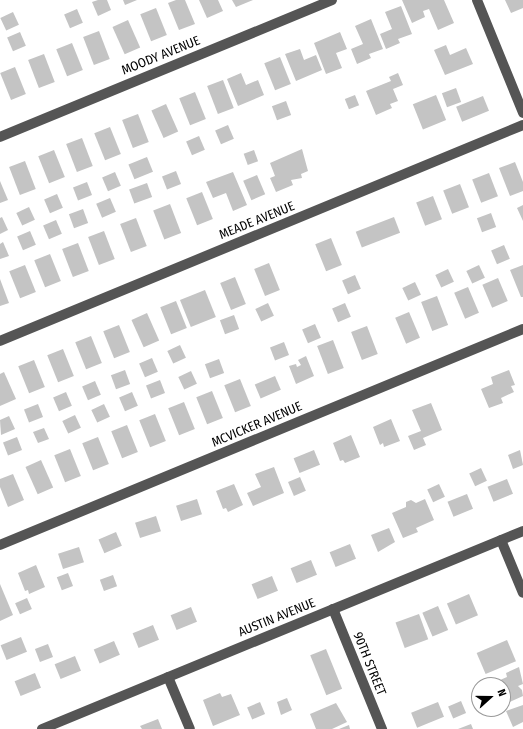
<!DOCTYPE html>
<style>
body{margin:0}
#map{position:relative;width:523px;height:729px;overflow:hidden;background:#fff;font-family:"Fira Sans Condensed",sans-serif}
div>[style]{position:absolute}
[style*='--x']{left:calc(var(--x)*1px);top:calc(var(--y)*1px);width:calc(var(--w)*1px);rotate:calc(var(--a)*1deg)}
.building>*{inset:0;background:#c4c4c4;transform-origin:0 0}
.minor>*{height:10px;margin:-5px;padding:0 5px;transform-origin:5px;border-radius:5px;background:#555}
span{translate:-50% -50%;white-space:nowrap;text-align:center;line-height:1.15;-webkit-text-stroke:3px #fff;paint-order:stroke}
.street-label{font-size:13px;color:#000}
.north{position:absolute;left:471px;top:677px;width:40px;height:40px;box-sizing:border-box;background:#fff;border:1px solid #999;border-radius:50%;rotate:69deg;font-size:11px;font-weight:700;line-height:16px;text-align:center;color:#000}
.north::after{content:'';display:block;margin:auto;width:14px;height:18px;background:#000;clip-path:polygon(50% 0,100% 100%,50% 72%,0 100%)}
</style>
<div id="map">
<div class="building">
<i style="clip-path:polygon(98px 0,107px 0,111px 10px,98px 16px,92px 2px)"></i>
<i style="clip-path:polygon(123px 0,137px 0,125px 5px)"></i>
<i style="clip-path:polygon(176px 0,185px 0,195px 24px,179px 30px,168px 3px)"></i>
<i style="clip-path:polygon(199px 0,218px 0,223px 11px,207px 18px)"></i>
<i style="clip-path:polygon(232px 0,253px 0,236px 7px)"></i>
<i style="clip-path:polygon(402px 0,444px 0,454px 23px,438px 30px,429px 9px,423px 11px,425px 17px,412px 23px)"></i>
<i style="clip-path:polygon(505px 0,523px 0,523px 8px,511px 13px)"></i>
<i style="clip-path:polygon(401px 6px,412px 34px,398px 39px,400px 43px,386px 49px,380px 34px,392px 29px,385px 12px)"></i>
<i style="left:156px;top:8px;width:29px;height:17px;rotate:68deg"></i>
<i style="left:77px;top:9px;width:15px;height:14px;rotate:67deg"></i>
<i style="left:13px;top:12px;width:14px;height:14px;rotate:65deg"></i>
<i style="clip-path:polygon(371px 19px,383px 49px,369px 54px,371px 58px,357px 64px,351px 49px,363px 44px,355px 26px)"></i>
<i style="left:128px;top:20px;width:30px;height:17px;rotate:66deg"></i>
<i style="left:99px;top:31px;width:30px;height:17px;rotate:69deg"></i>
<i style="left:20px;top:32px;width:15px;height:14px;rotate:67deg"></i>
<i style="clip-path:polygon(340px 32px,347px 49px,336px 53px,342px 68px,326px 74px,314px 43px)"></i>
<i style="left:72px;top:43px;width:29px;height:17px;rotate:68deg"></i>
<i style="clip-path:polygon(446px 45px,450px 55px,466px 48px,473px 64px,445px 75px,434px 50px)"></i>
<i style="clip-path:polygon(300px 49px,304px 60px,316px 55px,322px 70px,296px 81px,285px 54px)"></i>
<i style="left:44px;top:54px;width:30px;height:17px;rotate:69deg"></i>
<i style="left:280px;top:57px;width:29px;height:17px;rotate:68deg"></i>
<i style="left:15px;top:67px;width:29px;height:16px;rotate:68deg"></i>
<i style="clip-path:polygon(241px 73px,246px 85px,258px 80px,264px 95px,238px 106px,227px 79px)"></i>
<i style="clip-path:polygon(398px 73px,403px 85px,393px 89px,398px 101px,390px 104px,392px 108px,376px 115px,366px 91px,391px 81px,389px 77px)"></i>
<i style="left:223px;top:80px;width:30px;height:17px;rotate:69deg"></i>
<i style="left:456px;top:88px;width:15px;height:15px;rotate:70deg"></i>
<i style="left:195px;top:92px;width:29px;height:17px;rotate:68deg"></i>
<i style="left:355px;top:95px;width:11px;height:11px;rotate:68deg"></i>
<i style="left:436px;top:95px;width:27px;height:25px;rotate:68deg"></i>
<i style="left:483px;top:96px;width:16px;height:29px;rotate:68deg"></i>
<i style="left:286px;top:101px;width:15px;height:15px;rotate:70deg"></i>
<i style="left:166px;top:104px;width:30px;height:16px;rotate:66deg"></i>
<i style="left:138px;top:114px;width:30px;height:17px;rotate:69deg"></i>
<i style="left:228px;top:125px;width:15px;height:14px;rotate:67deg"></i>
<i style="left:110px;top:127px;width:29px;height:17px;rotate:68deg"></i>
<i style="left:199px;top:136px;width:15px;height:14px;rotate:67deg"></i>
<i style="left:82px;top:138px;width:30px;height:17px;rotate:69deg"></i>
<i style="clip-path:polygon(302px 149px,308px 171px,301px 174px,302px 178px,291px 180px,293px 185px,276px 192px,270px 178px,275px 176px,270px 163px)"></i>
<i style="left:54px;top:150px;width:29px;height:17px;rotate:68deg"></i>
<i style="left:254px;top:150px;width:12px;height:11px;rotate:70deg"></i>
<i style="left:147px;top:157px;width:16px;height:20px;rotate:68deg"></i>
<i style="left:25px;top:161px;width:30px;height:17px;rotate:69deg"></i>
<i style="clip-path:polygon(515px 162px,523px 182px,523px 191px,510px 196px,499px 168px)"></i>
<i style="left:176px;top:171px;width:14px;height:15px;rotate:69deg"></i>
<i style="left:115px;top:172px;width:15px;height:14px;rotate:67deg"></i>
<i style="clip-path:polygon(233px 172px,247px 205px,233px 211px,226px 193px,213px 198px,206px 182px)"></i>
<i style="left:489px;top:173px;width:25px;height:18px;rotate:69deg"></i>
<i style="left:257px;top:175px;width:21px;height:15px;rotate:67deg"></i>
<i style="clip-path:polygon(0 181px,8px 200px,0 203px)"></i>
<i style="left:87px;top:182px;width:14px;height:15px;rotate:69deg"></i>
<i style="left:147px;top:183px;width:15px;height:19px;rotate:70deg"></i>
<i style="left:460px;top:184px;width:25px;height:18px;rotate:69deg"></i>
<i style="left:202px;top:192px;width:29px;height:17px;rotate:68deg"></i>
<i style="left:57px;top:194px;width:15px;height:14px;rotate:67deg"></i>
<i style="left:433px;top:196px;width:25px;height:18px;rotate:69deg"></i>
<i style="left:110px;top:198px;width:15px;height:15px;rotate:67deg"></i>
<i style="left:170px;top:204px;width:31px;height:18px;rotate:69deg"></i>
<i style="clip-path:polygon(523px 205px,523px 221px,517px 208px)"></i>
<i style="left:29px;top:207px;width:14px;height:14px;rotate:65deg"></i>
<i style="left:83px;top:209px;width:15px;height:15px;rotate:70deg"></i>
<i style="left:491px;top:213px;width:15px;height:15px;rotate:70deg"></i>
<i style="clip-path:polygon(2px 217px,8px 230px,0 234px,0 218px)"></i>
<i style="left:394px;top:217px;width:17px;height:41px;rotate:69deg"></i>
<i style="left:136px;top:218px;width:30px;height:17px;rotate:69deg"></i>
<i style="left:56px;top:220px;width:15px;height:14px;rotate:67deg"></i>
<i style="left:30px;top:231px;width:15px;height:14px;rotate:67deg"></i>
<i style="left:104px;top:231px;width:30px;height:17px;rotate:69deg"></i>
<i style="left:331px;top:238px;width:29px;height:17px;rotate:68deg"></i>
<i style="clip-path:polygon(3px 242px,9px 256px,0 259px,0 244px)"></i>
<i style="left:78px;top:243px;width:30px;height:17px;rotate:69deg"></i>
<i style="left:504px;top:245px;width:15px;height:14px;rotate:67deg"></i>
<i style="left:50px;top:254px;width:29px;height:17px;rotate:68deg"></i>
<i style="left:269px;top:263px;width:29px;height:16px;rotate:68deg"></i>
<i style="left:25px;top:265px;width:29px;height:17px;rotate:68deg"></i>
<i style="left:479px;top:265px;width:14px;height:14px;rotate:65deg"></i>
<i style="clip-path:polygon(523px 265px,523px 297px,521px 297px,510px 270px)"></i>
<i style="left:448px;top:269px;width:14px;height:14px;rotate:65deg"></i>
<i style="left:355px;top:275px;width:15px;height:14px;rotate:67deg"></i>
<i style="left:235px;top:277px;width:29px;height:16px;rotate:68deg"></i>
<i style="left:498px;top:278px;width:25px;height:17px;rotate:67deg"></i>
<i style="clip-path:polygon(0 279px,9px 303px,0 306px)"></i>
<i style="left:415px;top:282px;width:14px;height:14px;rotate:65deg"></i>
<i style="left:468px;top:287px;width:28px;height:15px;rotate:67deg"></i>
<i style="left:205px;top:290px;width:29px;height:27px;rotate:68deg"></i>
<i style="left:437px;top:296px;width:31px;height:17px;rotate:69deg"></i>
<i style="left:176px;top:301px;width:29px;height:17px;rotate:68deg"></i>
<i style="left:268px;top:303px;width:14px;height:14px;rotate:65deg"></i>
<i style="left:345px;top:303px;width:15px;height:14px;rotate:67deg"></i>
<i style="left:409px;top:312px;width:28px;height:15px;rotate:67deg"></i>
<i style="left:147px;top:313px;width:30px;height:17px;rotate:66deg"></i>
<i style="left:234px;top:315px;width:15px;height:15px;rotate:70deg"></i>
<i style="left:315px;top:324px;width:15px;height:14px;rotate:67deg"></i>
<i style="left:119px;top:325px;width:29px;height:17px;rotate:68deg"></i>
<i style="left:367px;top:326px;width:30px;height:17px;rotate:69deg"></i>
<i style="left:91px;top:336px;width:29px;height:17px;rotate:68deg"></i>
<i style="left:333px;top:340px;width:30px;height:17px;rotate:69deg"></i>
<i style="left:284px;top:342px;width:14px;height:15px;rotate:69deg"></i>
<i style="left:180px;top:345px;width:14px;height:14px;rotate:65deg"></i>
<i style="left:63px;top:349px;width:29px;height:17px;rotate:68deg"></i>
<i style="clip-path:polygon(306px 356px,314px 376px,296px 384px,289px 366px,296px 364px,297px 367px,301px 365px,298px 360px)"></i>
<i style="left:152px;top:358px;width:15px;height:14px;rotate:67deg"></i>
<i style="left:219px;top:359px;width:15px;height:15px;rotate:70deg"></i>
<i style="left:34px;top:360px;width:29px;height:17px;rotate:68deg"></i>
<i style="left:125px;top:370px;width:15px;height:15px;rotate:70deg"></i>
<i style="clip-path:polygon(509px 370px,515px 385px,511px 386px,514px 392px,501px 398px,503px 403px,489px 408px,481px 389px,493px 384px,491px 377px)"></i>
<i style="left:191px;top:371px;width:14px;height:14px;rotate:65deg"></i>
<i style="clip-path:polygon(4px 372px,16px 399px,0 406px,0 374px)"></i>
<i style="left:275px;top:376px;width:15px;height:22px;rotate:67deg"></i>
<i style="left:240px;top:379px;width:29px;height:17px;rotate:68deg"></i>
<i style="left:160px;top:380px;width:14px;height:15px;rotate:69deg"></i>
<i style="left:95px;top:381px;width:15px;height:14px;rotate:67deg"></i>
<i style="left:212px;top:391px;width:29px;height:17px;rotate:68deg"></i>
<i style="left:66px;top:392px;width:15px;height:14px;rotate:67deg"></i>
<i style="left:132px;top:392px;width:15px;height:14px;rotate:67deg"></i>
<i style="left:184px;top:402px;width:29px;height:17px;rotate:68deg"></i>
<i style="clip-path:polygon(431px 403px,442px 430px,423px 438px,426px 445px,414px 450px,408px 436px,421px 431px,412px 410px)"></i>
<i style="left:38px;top:404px;width:14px;height:15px;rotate:69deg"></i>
<i style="left:104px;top:404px;width:14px;height:14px;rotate:65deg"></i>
<i style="left:155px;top:414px;width:29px;height:17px;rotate:68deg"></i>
<i style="left:75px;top:415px;width:14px;height:14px;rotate:65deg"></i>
<i style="clip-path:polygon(9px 416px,15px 429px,1px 435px,0 420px)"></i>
<i style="clip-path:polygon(391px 419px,400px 441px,384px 447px,383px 443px,380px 445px,373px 427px)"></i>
<i style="left:127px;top:425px;width:29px;height:17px;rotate:68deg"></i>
<i style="clip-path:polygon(44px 428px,49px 439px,38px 443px,33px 432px)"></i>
<i style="clip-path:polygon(351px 435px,360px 457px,345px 463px,343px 460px,340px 461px,333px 443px)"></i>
<i style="left:17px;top:437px;width:14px;height:15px;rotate:69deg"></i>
<i style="left:98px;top:437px;width:29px;height:17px;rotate:68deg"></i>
<i style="left:70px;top:449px;width:29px;height:17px;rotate:68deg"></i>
<i style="left:314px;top:450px;width:16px;height:22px;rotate:68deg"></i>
<i style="clip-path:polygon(520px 450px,523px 465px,513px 469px,508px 455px)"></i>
<i style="left:41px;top:460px;width:30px;height:17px;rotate:66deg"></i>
<i style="clip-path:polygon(274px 467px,284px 493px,253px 506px,247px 493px,261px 487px,255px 474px)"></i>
<i style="left:481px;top:468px;width:14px;height:13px;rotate:65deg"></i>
<i style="clip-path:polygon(13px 474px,24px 500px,8px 507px,0 487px,0 479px)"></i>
<i style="left:300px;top:477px;width:15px;height:13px;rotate:67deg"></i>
<i style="left:507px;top:479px;width:16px;height:21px;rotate:68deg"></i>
<i style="clip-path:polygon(234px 484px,243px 505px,228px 512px,226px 508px,223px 509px,216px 491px)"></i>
<i style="left:439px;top:484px;width:14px;height:13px;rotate:65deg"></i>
<i style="left:467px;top:494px;width:16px;height:21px;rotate:68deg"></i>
<i style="left:197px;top:499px;width:16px;height:22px;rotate:72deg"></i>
<i style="clip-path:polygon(425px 499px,434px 520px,416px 528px,418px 532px,403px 538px,392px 513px,406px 507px,406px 502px,411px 500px,416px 503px)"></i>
<i style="left:156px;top:516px;width:16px;height:22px;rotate:72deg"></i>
<i style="clip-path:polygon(389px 528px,395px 542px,378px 552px,371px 535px)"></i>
<i style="left:116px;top:532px;width:15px;height:19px;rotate:67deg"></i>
<i style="left:350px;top:544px;width:16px;height:22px;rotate:68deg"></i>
<i style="left:79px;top:547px;width:16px;height:22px;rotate:72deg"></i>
<i style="left:311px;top:560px;width:16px;height:22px;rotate:68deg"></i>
<i style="clip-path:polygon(36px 565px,45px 587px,29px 594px,28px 590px,25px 591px,18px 573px)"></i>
<i style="left:68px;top:573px;width:14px;height:12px;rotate:69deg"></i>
<i style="left:113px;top:575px;width:12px;height:14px;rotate:70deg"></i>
<i style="left:272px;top:576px;width:16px;height:22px;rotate:68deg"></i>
<i style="clip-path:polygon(0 584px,13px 615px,0 621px)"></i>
<i style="left:469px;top:594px;width:23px;height:24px;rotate:67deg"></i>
<i style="left:27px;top:598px;width:12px;height:13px;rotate:66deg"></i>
<i style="left:438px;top:606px;width:26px;height:17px;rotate:67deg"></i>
<i style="left:191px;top:607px;width:16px;height:22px;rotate:68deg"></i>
<i style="left:419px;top:614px;width:27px;height:25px;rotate:70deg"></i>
<i style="left:153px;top:625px;width:16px;height:22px;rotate:68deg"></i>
<i style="left:21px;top:637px;width:16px;height:22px;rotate:68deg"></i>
<i style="left:507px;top:640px;width:23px;height:33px;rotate:67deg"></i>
<i style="left:114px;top:641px;width:15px;height:22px;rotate:67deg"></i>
<i style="left:48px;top:644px;width:14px;height:14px;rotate:69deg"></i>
<i style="left:326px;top:649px;width:43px;height:17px;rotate:68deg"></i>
<i style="left:75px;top:656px;width:16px;height:22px;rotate:68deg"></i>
<i style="clip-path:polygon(519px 667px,523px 684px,518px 686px,522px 690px,523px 696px,503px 705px,503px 685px,494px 685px,493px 683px,507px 677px,506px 673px)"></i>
<i style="left:35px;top:673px;width:16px;height:22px;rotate:68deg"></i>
<i style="clip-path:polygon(220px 693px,222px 697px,231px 694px,240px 715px,213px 726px,203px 700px)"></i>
<i style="clip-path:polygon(287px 698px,292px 710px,281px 715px,277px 702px)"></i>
<i style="left:461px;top:701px;width:13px;height:14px;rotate:67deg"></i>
<i style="left:260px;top:702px;width:13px;height:14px;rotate:67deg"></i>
<i style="left:438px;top:702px;width:16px;height:29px;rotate:68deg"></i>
<i style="clip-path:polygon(336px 703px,347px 722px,332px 729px,316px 729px,310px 714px)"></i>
<i style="clip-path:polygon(523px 705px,523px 722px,513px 727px,506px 711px)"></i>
<i style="clip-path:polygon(158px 719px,162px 729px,142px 729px,140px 726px)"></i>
<i style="clip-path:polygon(471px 724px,473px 729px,458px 729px)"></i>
<i style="clip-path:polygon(349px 725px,350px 729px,339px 729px)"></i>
</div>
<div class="minor">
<i style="--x:477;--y:0;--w:122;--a:67.8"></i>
<i style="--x:0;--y:137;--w:359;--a:-22.4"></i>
<i style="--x:0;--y:341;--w:566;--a:-22.44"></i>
<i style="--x:501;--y:540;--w:57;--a:67.5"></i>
<i style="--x:0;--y:545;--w:566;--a:-22.44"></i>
<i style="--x:333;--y:609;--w:130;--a:67.8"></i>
<i style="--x:168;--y:677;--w:56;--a:67.1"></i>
<i style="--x:42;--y:729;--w:520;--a:-22.37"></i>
</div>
<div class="street-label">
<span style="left:161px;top:56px;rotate:-22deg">MOODY AVENUE</span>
<span style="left:257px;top:221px;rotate:-22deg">MEADE AVENUE</span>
<span style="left:257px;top:425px;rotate:-23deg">MCVICKER AVENUE</span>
<span style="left:277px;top:618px;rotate:-22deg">AUSTIN AVENUE</span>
<span style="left:369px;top:664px;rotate:68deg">90TH STREET</span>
</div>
<div class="north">N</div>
</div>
